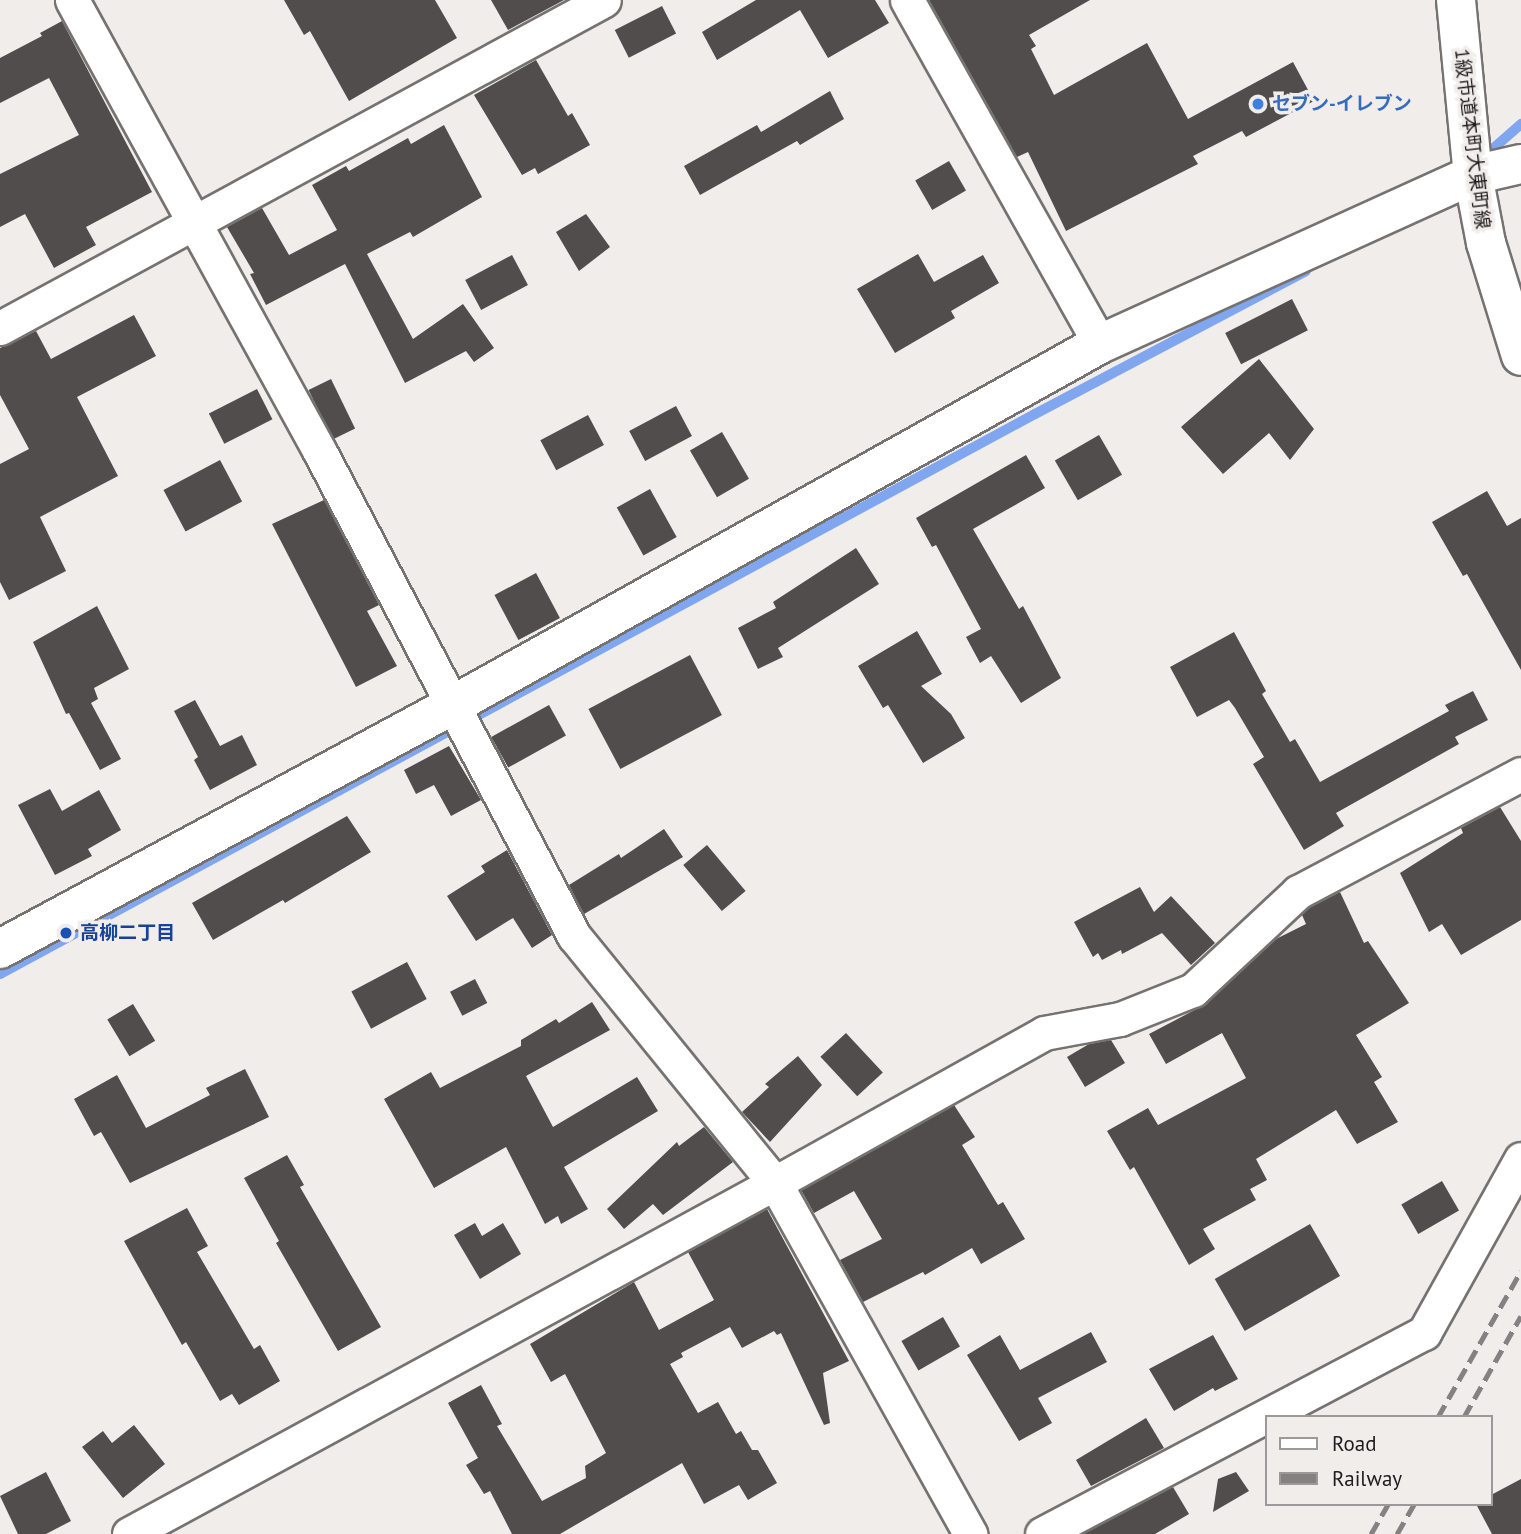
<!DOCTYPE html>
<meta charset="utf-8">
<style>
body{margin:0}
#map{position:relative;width:1521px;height:1534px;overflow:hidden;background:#f1edeb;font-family:"PT Sans","Noto Sans JP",sans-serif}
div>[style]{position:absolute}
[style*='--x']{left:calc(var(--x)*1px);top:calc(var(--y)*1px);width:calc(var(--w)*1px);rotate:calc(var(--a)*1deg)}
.stream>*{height:10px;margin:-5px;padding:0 5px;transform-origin:5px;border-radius:5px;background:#7fa6ef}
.building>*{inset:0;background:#504d4c;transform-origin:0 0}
.roads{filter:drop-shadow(2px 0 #757270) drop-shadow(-2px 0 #757270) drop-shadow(0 2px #757270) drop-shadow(0 -2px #757270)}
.street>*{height:33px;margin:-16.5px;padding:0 16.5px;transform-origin:16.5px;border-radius:16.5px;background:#fff}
.secondary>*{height:38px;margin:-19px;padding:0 19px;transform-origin:19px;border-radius:19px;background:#fff}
.rail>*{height:5px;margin-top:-2.5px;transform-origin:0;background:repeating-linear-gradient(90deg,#848180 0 14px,transparent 0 21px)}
.dots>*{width:19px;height:19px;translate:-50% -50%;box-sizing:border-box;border:4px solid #f1edeb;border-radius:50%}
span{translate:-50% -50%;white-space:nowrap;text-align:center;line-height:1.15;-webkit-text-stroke:7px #f1edeb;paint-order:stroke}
.shop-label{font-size:19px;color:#366cbe;font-weight:700}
.left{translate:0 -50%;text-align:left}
.street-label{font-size:19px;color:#1d1c1b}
.transit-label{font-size:19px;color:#164399;font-weight:700}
.legend{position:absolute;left:1265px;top:1415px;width:228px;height:91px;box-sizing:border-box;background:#f1edeb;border:2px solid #9c9998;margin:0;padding:9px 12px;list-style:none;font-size:21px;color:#1d1c1b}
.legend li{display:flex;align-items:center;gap:14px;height:35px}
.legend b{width:35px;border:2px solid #9c9998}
</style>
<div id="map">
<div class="stream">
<i style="--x:1480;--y:160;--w:55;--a:-41.3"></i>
<i style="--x:0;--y:974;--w:1177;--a:-28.42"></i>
<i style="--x:1035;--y:414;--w:306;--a:-27.8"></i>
</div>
<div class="building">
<i style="clip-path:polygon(284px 0,435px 0,457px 38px,349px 101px,310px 31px,304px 35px)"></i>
<i style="clip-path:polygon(491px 0,564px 0,508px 30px)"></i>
<i style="clip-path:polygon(756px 0,875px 0,889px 23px,828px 58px,800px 10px,717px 60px,702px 32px)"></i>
<i style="clip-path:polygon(929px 0,1090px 0,1029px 35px,1036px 46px,1031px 49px,1054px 95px,1147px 43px,1188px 119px,1293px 62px,1314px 101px,1246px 137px,1242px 131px,1193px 156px,1198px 164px,1066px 231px,1028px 152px,1017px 157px)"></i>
<i style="left:662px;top:6px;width:31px;height:53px;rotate:63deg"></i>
<i style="clip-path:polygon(62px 21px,152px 192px,86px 227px,96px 245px,54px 268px,25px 214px,0 227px,0 174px,79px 135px,49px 78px,0 103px,0 58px,42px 36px,40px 33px)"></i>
<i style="clip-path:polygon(536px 60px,568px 116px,572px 113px,590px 145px,538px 174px,535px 168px,522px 175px,474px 95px)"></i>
<i style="clip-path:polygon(830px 91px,844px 119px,800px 145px,797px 141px,700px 195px,684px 166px,757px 125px,761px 132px)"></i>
<i style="clip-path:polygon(444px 125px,482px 197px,413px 237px,410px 232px,367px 254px,413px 339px,463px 304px,494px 348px,474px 362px,466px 351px,405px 383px,345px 264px,266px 305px,250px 274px,254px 273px,227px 227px,262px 208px,289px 255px,337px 230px,312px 185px,346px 166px,349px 171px,408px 138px,411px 144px)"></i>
<i style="left:949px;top:161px;width:34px;height:39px;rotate:60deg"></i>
<i style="clip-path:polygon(586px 214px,610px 247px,579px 271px,556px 232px)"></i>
<i style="clip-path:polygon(918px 254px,934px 282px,983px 255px,999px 283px,951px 311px,955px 318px,895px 353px,857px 289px)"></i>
<i style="left:512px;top:255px;width:34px;height:53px;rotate:62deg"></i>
<i style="left:1292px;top:299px;width:35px;height:75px;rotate:63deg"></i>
<i style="clip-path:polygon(134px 315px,156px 356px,77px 397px,118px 476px,40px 517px,66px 571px,9px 600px,0 582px,0 464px,29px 449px,0 395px,0 348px,36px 331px,51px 359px)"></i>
<i style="clip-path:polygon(1259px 359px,1314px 429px,1290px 460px,1269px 433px,1223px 474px,1181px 427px)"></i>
<i style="left:331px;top:379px;width:55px;height:25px;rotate:64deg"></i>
<i style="left:257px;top:389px;width:34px;height:54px;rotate:63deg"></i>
<i style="left:676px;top:406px;width:34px;height:53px;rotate:62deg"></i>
<i style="left:588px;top:415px;width:34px;height:54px;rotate:62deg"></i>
<i style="left:722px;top:432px;width:54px;height:37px;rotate:60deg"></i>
<i style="left:1099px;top:435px;width:46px;height:51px;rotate:60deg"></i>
<i style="clip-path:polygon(1026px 455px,1045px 488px,973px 529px,1019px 609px,1023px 606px,1061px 678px,1021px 703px,991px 656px,980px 663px,966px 637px,981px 629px,936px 545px,932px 547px,916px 518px)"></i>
<i style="left:220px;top:460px;width:47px;height:64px;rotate:62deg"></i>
<i style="left:650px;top:489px;width:55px;height:38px;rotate:61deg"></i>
<i style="clip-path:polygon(1487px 491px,1507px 526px,1521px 518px,1521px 670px,1467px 574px,1463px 576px,1432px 522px)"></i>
<i style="clip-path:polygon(324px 500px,379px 605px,367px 611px,397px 666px,356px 687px,272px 524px)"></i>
<i style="clip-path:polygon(856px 548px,879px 584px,778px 648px,783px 657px,758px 669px,738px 628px,776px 608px,773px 602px)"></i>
<i style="left:536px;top:573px;width:51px;height:47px;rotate:62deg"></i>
<i style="clip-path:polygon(97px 606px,129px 669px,94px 688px,98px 699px,91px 703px,121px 759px,100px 770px,69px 713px,66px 714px,33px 642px)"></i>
<i style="clip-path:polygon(917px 631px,942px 674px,921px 686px,951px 714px,965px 738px,923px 763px,888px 705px,883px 708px,858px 666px)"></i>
<i style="clip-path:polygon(1234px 632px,1266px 691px,1262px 694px,1290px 742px,1295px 739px,1320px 782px,1449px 711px,1445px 705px,1473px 691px,1488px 720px,1455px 737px,1459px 744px,1336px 813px,1344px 826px,1304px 850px,1253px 764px,1264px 757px,1235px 708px,1229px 700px,1197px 717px,1170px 667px)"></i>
<i style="left:690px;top:655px;width:68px;height:115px;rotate:62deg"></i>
<i style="clip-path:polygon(195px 700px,220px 746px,242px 735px,257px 765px,210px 790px,194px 760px,198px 757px,174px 711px)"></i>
<i style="left:549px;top:705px;width:35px;height:66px;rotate:61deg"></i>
<i style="clip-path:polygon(449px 746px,481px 800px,451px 816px,434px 785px,416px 794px,404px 770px)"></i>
<i style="clip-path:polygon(50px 789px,62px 811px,99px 790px,121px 830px,88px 849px,92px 856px,55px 875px,18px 805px)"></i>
<i style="clip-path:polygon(1500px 807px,1521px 841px,1521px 920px,1461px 955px,1442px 924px,1429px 932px,1400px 873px,1463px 833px,1461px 828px)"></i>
<i style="clip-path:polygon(347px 816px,371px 852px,285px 903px,283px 900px,213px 940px,192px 903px)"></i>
<i style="clip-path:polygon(664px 829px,683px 857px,584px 914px,569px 885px,619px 854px,621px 858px)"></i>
<i style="left:707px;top:845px;width:60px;height:31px;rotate:50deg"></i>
<i style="clip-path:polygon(507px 850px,552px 935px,532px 948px,513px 918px,476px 941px,447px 896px,485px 872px,481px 866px)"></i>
<i style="clip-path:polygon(1140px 887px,1154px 912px,1171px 896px,1215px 943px,1191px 965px,1162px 933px,1122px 954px,1121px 950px,1102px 960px,1098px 953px,1093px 957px,1074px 922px)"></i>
<i style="clip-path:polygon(1340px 892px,1364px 943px,1368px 941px,1409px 1003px,1356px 1035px,1382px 1077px,1374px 1082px,1398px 1122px,1357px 1144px,1336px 1110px,1256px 1159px,1267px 1180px,1250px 1189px,1256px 1200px,1203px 1229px,1215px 1249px,1189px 1265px,1134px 1167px,1130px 1170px,1107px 1131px,1148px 1108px,1158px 1125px,1246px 1078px,1222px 1033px,1166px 1064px,1149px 1034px,1206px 1004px,1276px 939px,1306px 924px,1302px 915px,1309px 908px)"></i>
<i style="left:407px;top:962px;width:42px;height:63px;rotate:62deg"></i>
<i style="left:475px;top:979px;width:27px;height:28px;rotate:63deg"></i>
<i style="clip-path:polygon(592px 1002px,610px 1030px,526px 1076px,553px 1127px,637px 1077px,658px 1111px,564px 1167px,588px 1209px,561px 1224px,558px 1216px,545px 1224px,506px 1147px,434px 1188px,384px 1099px,431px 1072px,440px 1088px,521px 1046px,521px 1040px,556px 1019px,559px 1023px)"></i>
<i style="left:133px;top:1004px;width:43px;height:30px;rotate:59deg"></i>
<i style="left:846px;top:1033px;width:54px;height:35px;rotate:47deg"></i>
<i style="clip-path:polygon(1111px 1040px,1125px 1063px,1085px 1087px,1067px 1057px,1089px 1044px)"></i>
<i style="clip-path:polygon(798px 1056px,822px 1085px,770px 1142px,742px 1112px,769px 1087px,765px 1084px)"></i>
<i style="clip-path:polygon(245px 1069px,269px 1117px,130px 1183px,101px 1132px,94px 1136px,74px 1099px,117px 1075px,146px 1128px,210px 1095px,206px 1088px)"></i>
<i style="clip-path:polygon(954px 1105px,975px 1137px,962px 1145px,998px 1205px,1003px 1202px,1025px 1239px,981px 1264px,972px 1248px,925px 1275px,923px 1272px,863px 1302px,840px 1260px,882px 1239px,854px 1191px,814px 1213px,801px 1190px)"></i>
<i style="clip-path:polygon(704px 1127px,733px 1162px,663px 1215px,653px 1204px,624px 1229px,607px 1209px,677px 1142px,679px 1146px)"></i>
<i style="clip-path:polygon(287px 1155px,304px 1185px,300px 1187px,381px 1327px,338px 1351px,276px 1243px,279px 1241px,244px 1178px)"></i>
<i style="left:1442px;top:1181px;width:34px;height:47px;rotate:60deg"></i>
<i style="clip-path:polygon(187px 1208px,208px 1246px,197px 1252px,254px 1349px,260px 1345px,280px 1381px,239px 1405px,232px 1394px,220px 1401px,186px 1342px,182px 1345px,124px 1241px)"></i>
<i style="clip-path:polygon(767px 1209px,849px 1361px,823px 1373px,830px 1423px,824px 1425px,781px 1333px,777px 1335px,774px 1331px,742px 1348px,730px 1327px,681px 1353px,683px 1357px,670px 1364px,698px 1413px,718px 1402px,736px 1434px,741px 1431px,752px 1450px,758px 1450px,777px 1483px,748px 1500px,739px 1485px,704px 1504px,682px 1463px,560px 1534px,512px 1534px,490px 1491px,484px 1494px,466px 1465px,478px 1458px,448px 1403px,481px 1385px,502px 1424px,497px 1426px,542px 1501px,586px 1478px,585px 1466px,606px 1453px,565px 1374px,551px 1382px,530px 1344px,634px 1282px,659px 1330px,714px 1300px,688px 1252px)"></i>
<i style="clip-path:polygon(475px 1223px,482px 1236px,503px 1223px,521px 1254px,480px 1279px,454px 1235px)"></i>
<i style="left:1310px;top:1224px;width:60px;height:110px;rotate:60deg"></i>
<i style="left:943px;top:1317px;width:34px;height:48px;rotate:60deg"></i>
<i style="clip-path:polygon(1091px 1332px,1107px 1362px,1038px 1398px,1052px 1423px,1019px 1441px,967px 1355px,1000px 1335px,1020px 1370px)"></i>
<i style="clip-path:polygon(1213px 1335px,1238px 1379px,1215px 1391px,1213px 1388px,1174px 1411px,1149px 1369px)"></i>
<i style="clip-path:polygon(1146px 1418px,1164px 1448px,1091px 1486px,1076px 1460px)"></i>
<i style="clip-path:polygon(134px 1425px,165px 1464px,123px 1498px,82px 1447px,103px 1431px,112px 1443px)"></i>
<i style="clip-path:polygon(46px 1472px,71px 1521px,46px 1534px,18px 1534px,0 1496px)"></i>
<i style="clip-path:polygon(1236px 1472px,1249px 1491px,1213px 1512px,1218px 1479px)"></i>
<i style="clip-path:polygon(1521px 1479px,1521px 1534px,1492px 1534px,1476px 1504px,1491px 1504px,1491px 1495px)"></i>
<i style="clip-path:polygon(1173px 1487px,1189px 1514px,1155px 1534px,1083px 1534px)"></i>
</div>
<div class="roads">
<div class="street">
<i style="--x:72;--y:0;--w:516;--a:61.25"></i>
<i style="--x:320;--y:452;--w:547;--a:62.31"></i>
<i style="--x:574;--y:936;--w:318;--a:50.9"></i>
<i style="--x:775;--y:1183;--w:402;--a:60.9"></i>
<i style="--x:907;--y:0;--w:394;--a:60.7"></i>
<i style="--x:0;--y:328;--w:687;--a:-28.5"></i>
<i style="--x:129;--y:1534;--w:735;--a:-28.52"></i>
<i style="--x:775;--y:1183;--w:308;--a:-29.1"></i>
<i style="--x:1044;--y:1033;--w:77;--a:-10.4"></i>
<i style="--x:1120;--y:1019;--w:79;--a:-21.7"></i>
<i style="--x:1193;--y:990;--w:144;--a:-43"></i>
<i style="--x:1298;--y:892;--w:252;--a:-27.9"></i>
<i style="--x:1042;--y:1534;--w:432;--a:-27.8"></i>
<i style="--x:1424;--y:1333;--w:199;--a:-60.9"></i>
</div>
<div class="secondary">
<i style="--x:1456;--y:0;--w:176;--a:84.5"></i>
<i style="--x:1473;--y:175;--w:69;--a:79.2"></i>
<i style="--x:1486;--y:243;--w:118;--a:72.8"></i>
<i style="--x:0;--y:949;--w:515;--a:-28.31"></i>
<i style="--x:453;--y:705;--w:741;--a:-29.16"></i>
<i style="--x:1100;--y:344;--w:409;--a:-24.4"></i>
<i style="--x:1473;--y:175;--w:49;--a:-12.9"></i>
</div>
</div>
<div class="rail">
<i style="--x:1438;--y:1417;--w:168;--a:-60.4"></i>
<i style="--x:1464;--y:1417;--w:116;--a:-60.6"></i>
<i style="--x:1371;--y:1534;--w:34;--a:-60"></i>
<i style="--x:1397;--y:1534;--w:34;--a:-60"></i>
</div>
<div class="dots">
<i style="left:1258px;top:104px;background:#3f7fe0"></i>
<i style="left:66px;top:933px;background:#1a4fb4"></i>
</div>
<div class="shop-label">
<span class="left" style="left:1272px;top:104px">セブン-イレブン</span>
</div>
<div class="street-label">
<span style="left:1472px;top:139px;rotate:83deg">1級市道本町大東町線</span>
</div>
<div class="transit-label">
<span class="left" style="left:80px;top:933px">高柳二丁目</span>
</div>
<ul class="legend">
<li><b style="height:9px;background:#fff"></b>Road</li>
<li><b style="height:9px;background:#848180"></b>Railway</li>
</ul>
</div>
